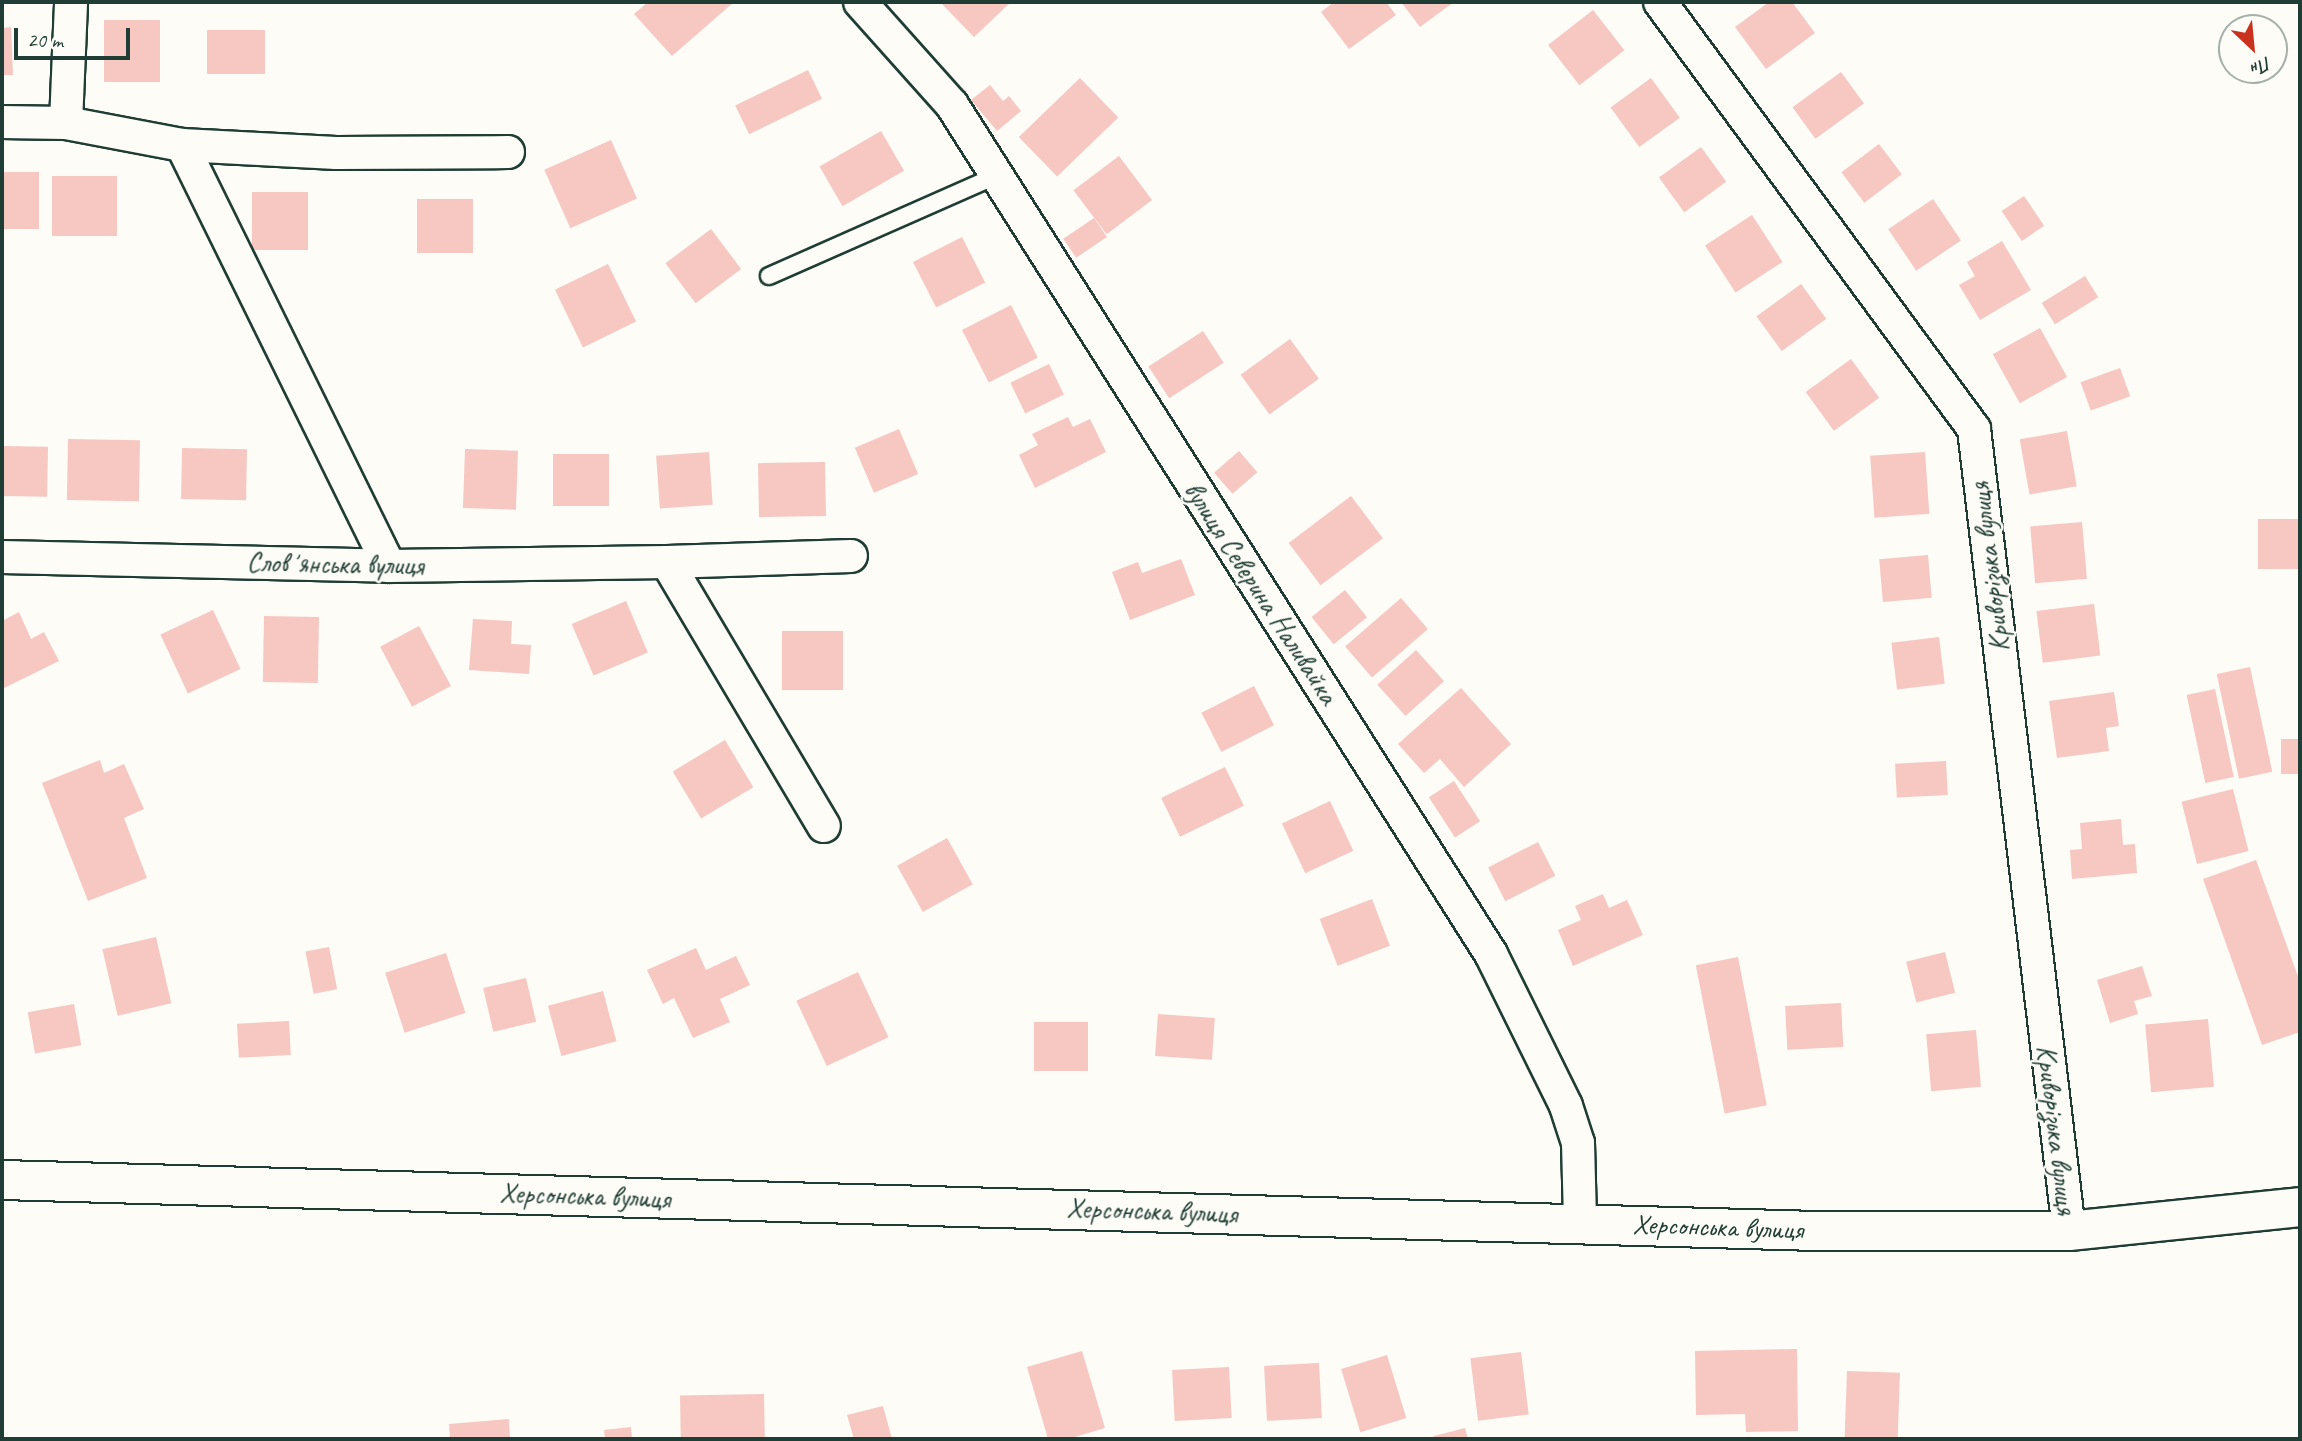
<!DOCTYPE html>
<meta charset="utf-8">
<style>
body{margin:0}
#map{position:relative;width:2302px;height:1441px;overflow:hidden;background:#fdfcf7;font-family:Caveat,sans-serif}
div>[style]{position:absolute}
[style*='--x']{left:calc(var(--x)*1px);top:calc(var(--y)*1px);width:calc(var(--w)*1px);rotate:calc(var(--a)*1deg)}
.building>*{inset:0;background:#f7c7c1;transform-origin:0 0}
.roads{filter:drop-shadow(2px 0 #1f3d34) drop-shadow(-2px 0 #1f3d34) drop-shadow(0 2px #1f3d34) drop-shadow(0 -2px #1f3d34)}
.service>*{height:16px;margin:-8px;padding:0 8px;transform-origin:8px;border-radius:8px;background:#fdfcf7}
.minor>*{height:32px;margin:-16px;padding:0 16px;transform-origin:16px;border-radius:16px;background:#fdfcf7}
.primary>*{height:38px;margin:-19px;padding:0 19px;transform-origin:19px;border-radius:19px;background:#fdfcf7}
span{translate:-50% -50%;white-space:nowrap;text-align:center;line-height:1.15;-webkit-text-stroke:5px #fdfcf7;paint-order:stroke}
.street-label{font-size:28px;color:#1f3d34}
.frame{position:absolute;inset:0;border:4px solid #1f3d34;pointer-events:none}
.north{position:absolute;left:2218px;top:14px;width:70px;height:70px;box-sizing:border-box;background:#fdfcf7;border:2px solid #a4b0a9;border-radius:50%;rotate:154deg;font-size:19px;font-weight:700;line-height:28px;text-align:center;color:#1f3d34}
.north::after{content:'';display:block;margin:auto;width:24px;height:32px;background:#c8321e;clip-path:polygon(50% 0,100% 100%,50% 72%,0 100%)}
.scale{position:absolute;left:14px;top:28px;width:116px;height:32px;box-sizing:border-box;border:4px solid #1f3d34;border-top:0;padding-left:9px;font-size:21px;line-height:24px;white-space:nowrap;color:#1f3d34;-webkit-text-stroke:5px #fdfcf7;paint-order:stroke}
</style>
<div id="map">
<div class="building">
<i style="clip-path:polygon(648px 2px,734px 2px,672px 56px,634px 14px)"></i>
<i style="clip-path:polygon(940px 2px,1011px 2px,974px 37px)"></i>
<i style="clip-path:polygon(1334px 2px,1386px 2px,1396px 15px,1349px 49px,1321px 12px)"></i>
<i style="clip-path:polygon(1401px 2px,1454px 2px,1420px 27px)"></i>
<i style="clip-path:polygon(1769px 2px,1792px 2px,1815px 33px,1766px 69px,1735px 27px)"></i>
<i style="left:1593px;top:10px;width:51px;height:57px;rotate:52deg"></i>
<i style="left:104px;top:20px;width:56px;height:62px"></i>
<i style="clip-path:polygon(11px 27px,13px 75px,2px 75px,2px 28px)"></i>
<i style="left:207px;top:30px;width:58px;height:44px"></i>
<i style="left:808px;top:70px;width:32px;height:81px;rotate:64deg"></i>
<i style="left:1841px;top:72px;width:39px;height:60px;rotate:54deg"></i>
<i style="left:1080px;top:78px;width:55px;height:85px;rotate:46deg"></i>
<i style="left:1651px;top:78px;width:49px;height:50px;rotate:54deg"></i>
<i style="clip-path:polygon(990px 85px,1003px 101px,1009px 96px,1021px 111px,997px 131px,971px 100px)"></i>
<i style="left:881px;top:131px;width:46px;height:71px;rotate:60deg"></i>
<i style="left:611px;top:140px;width:64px;height:73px;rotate:66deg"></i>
<i style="left:1879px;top:144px;width:38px;height:47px;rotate:53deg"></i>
<i style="left:1701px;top:147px;width:43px;height:52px;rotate:54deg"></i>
<i style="left:1119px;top:156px;width:55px;height:57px;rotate:53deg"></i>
<i style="left:2px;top:172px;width:37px;height:57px"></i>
<i style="left:52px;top:176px;width:65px;height:60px"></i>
<i style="left:252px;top:192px;width:56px;height:58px"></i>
<i style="left:2024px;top:196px;width:36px;height:27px;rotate:56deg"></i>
<i style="left:473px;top:199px;width:54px;height:56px;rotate:90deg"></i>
<i style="left:1933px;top:199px;width:50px;height:54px;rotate:56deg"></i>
<i style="left:1752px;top:215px;width:56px;height:56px;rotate:57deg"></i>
<i style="left:1094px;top:218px;width:23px;height:37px;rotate:56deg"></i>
<i style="left:711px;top:229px;width:50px;height:57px;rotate:53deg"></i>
<i style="left:962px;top:237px;width:51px;height:55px;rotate:63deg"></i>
<i style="clip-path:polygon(2002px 241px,2031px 290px,1980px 320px,1959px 285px,1975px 276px,1967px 262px)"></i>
<i style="left:608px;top:264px;width:64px;height:59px;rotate:64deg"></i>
<i style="left:2085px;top:276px;width:25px;height:51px;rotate:58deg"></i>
<i style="left:1801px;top:284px;width:43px;height:55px;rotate:54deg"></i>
<i style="left:1011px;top:305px;width:59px;height:55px;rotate:63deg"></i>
<i style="left:2040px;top:328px;width:56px;height:54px;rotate:61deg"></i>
<i style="left:1203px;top:331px;width:38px;height:65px;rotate:57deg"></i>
<i style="left:1290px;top:339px;width:49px;height:61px;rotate:54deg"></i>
<i style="left:1851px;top:359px;width:48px;height:56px;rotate:54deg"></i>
<i style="left:1049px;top:364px;width:34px;height:43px;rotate:64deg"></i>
<i style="left:2120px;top:368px;width:30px;height:42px;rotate:70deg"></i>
<i style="clip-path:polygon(1068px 417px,1073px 427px,1090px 419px,1106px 452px,1035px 488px,1019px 455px,1038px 445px,1032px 434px)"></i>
<i style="left:899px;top:429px;width:49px;height:48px;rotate:67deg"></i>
<i style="left:2067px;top:431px;width:56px;height:48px;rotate:80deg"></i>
<i style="left:68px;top:439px;width:72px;height:61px;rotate:1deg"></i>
<i style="left:2px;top:446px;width:46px;height:50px;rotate:1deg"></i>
<i style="left:182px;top:448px;width:65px;height:51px;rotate:1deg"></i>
<i style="left:465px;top:449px;width:53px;height:59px;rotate:2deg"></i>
<i style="left:1239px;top:451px;width:28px;height:33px;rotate:49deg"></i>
<i style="left:709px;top:452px;width:53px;height:53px;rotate:86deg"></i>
<i style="left:1925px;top:452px;width:62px;height:55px;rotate:86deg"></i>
<i style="left:553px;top:454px;width:56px;height:52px"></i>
<i style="left:825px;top:462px;width:54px;height:67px;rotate:89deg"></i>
<i style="left:1351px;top:496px;width:53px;height:78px;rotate:53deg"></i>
<i style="left:2300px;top:519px;width:50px;height:42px;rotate:90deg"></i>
<i style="left:2082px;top:522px;width:57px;height:52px;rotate:85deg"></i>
<i style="left:1928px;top:555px;width:43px;height:49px;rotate:85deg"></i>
<i style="clip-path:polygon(1181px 559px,1195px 595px,1130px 620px,1112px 572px,1138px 562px,1142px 573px)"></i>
<i style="left:1345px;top:590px;width:35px;height:43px;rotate:51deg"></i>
<i style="left:1401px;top:598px;width:41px;height:74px;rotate:49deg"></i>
<i style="left:626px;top:601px;width:56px;height:59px;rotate:67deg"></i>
<i style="left:2094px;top:604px;width:52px;height:58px;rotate:83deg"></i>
<i style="left:213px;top:610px;width:65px;height:58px;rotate:65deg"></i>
<i style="clip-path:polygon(19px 612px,31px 639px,44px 632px,59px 661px,2px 689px,2px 621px)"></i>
<i style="left:264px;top:616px;width:55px;height:66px;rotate:1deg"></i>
<i style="clip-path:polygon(473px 619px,512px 621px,511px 644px,531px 645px,529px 674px,469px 670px)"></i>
<i style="left:419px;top:626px;width:68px;height:44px;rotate:62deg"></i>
<i style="left:782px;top:631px;width:61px;height:59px"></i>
<i style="left:1939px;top:637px;width:47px;height:48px;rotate:83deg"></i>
<i style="left:1416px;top:650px;width:42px;height:52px;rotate:48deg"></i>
<i style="left:2250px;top:667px;width:107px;height:34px;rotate:78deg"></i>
<i style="left:1254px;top:686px;width:44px;height:59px;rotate:63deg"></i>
<i style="clip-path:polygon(1461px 688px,1511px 744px,1464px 787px,1440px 759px,1424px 773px,1398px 744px)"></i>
<i style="left:2215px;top:689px;width:90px;height:29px;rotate:78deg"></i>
<i style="clip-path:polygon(2114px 692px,2119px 726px,2106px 728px,2109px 751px,2057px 758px,2049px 701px)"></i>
<i style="left:2281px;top:739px;width:19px;height:35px"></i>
<i style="left:725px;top:740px;width:55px;height:61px;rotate:59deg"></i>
<i style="clip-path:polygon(100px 760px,104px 773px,124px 764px,144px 809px,124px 818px,147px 878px,88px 901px,42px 783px)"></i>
<i style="left:1946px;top:761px;width:34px;height:51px;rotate:87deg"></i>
<i style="left:1225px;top:767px;width:43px;height:71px;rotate:64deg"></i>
<i style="left:1454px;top:781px;width:48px;height:30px;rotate:57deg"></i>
<i style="left:2233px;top:789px;width:64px;height:53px;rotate:76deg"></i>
<i style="left:1330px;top:801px;width:55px;height:53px;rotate:65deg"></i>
<i style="clip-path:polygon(2121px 819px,2123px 845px,2135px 844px,2137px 873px,2072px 879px,2070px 850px,2082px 849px,2080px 823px)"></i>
<i style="left:947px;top:838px;width:53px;height:57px;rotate:61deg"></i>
<i style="left:1538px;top:842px;width:38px;height:56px;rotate:63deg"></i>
<i style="clip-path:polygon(2256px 860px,2300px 982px,2300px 1032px,2262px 1045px,2203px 879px)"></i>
<i style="clip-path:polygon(1603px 894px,1609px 908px,1627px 900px,1643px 935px,1573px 966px,1558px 930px,1581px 920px,1575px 906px)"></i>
<i style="left:1372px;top:899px;width:50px;height:56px;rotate:69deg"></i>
<i style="left:156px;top:937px;width:68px;height:55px;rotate:77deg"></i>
<i style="left:329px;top:947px;width:43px;height:24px;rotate:79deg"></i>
<i style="clip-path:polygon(696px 948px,706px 970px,736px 956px,750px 985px,720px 999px,730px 1022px,693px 1038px,674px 998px,663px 1004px,647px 970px)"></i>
<i style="left:1945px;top:952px;width:42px;height:40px;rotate:76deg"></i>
<i style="left:446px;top:953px;width:63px;height:64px;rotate:72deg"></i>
<i style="left:1738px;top:957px;width:151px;height:43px;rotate:79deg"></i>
<i style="clip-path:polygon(2142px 966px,2152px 996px,2134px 1001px,2138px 1014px,2110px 1023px,2097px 980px)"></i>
<i style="left:858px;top:972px;width:72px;height:68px;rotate:65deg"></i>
<i style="left:526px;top:978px;width:45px;height:44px;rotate:77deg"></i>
<i style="left:603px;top:991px;width:52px;height:57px;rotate:75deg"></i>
<i style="left:1841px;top:1003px;width:44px;height:56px;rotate:87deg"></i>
<i style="left:74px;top:1004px;width:42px;height:47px;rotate:80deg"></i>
<i style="left:1158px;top:1014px;width:57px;height:42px;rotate:4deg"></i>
<i style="left:2208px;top:1019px;width:68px;height:63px;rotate:85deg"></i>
<i style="left:289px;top:1021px;width:34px;height:52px;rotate:87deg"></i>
<i style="left:1034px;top:1022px;width:54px;height:49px"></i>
<i style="left:1976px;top:1030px;width:57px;height:50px;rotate:85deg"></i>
<i style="clip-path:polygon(1797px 1349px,1798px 1431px,1746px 1432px,1745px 1414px,1696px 1415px,1695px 1351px)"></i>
<i style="clip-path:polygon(1082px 1351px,1105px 1428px,1068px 1439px,1048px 1439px,1027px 1367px)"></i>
<i style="left:1521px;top:1352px;width:63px;height:51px;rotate:83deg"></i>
<i style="left:1387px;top:1355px;width:66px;height:48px;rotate:73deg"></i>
<i style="left:1319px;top:1363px;width:55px;height:55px;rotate:87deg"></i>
<i style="left:1229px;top:1367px;width:51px;height:57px;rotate:87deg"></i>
<i style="left:1847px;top:1371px;width:53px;height:68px;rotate:2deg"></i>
<i style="left:764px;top:1394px;width:45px;height:84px;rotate:89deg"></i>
<i style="clip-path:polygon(883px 1406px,892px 1439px,854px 1439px,847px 1415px)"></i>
<i style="clip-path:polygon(509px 1419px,510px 1439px,450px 1439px,449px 1424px)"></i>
<i style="clip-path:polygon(631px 1427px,632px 1439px,605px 1439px,604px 1430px)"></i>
<i style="clip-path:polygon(1465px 1428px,1468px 1439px,1434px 1439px,1434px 1436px)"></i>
</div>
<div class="roads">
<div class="service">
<i style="--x:769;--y:276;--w:248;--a:-23.8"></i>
</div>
<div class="minor">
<i style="--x:860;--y:2;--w:138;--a:48.2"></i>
<i style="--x:952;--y:105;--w:1006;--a:57.59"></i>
<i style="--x:1491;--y:954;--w:169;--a:63.7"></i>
<i style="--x:1566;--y:1106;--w:39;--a:72"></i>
<i style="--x:1578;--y:1143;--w:79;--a:88.5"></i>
<i style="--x:1660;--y:2;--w:530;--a:53.67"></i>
<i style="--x:1974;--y:429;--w:808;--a:83.24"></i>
<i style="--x:2;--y:122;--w:64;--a:0.9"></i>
<i style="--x:66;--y:123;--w:118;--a:10.7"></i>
<i style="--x:182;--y:145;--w:154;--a:3"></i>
<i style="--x:336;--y:153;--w:172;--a:-0.3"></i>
<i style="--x:66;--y:123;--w:121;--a:-87.6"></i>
<i style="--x:182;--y:145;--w:469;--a:63.8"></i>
<i style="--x:2;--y:557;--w:387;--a:1.3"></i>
<i style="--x:389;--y:566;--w:278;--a:-0.8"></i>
<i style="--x:667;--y:562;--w:307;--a:59.3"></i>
<i style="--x:667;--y:562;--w:184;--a:-1.9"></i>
</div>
<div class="primary">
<i style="--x:2;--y:1180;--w:1819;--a:1.61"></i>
<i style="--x:1820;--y:1231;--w:249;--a:0"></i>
<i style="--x:2069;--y:1231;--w:232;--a:-5.9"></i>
</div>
</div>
<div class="street-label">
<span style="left:335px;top:564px;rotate:1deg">Словʼянська вулиця</span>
<span style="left:1990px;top:567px;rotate:-97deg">Криворізька вулиця</span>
<span style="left:1261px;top:593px;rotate:57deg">вулиця Северина Наливайка</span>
<span style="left:2056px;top:1130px;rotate:83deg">Криворізька вулиця</span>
<span style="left:585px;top:1196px;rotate:2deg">Херсонська вулиця</span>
<span style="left:1152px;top:1211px;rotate:2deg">Херсонська вулиця</span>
<span style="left:1718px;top:1227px;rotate:2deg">Херсонська вулиця</span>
</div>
<div class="frame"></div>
<div class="north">Пн</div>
<div class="scale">20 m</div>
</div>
